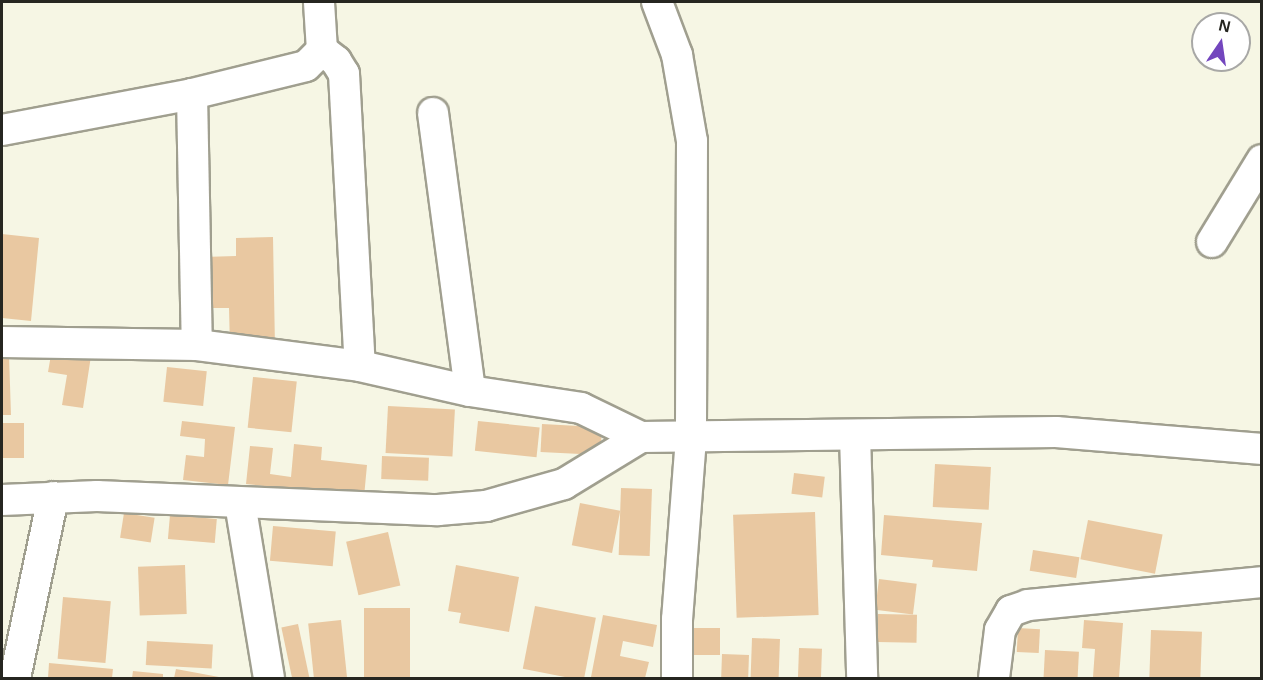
<!DOCTYPE html>
<style>
body{margin:0}
#map{position:relative;width:1263px;height:680px;overflow:hidden;background:#f6f6e4;font-family:Helvetica,sans-serif}
div>[style]{position:absolute}
[style*='--x']{left:calc(var(--x)*1px);top:calc(var(--y)*1px);width:calc(var(--w)*1px);rotate:calc(var(--a)*1deg)}
.building>*{inset:0;background:#e9c8a1;transform-origin:0 0}
.roads{filter:drop-shadow(2px 0 #a09f8f) drop-shadow(-2px 0 #a09f8f) drop-shadow(0 2px #a09f8f) drop-shadow(0 -2px #a09f8f)}
.minor>*{height:30px;margin:-15px;padding:0 15px;transform-origin:15px;border-radius:15px;background:#fff}
span{translate:-50% -50%;white-space:nowrap;text-align:center;line-height:1.15;-webkit-text-stroke:6px #fff;paint-order:stroke}
.frame{position:absolute;inset:0;border:3px solid #262620;pointer-events:none}
.north{position:absolute;left:1191px;top:12px;width:60px;height:60px;box-sizing:border-box;background:#fff;border:2px solid #a8a8a6;border-radius:50%;rotate:13deg;font-size:16px;font-weight:700;line-height:24px;text-align:center;color:#262620}
.north::after{content:'';display:block;margin:auto;width:21px;height:27px;background:#7346be;clip-path:polygon(50% 0,100% 100%,50% 72%,0 100%)}
</style>
<div id="map">
<div class="building">
<i style="clip-path:polygon(2px 234px,39px 238px,31px 321px,2px 318px)"></i>
<i style="clip-path:polygon(273px 237px,275px 347px,230px 348px,229px 308px,204px 308px,203px 257px,236px 256px,236px 238px)"></i>
<i style="clip-path:polygon(52px 349px,91px 356px,83px 408px,62px 405px,67px 375px,48px 372px)"></i>
<i style="clip-path:polygon(2px 355px,9px 355px,11px 415px,2px 415px)"></i>
<i style="left:167px;top:367px;width:40px;height:35px;rotate:6deg"></i>
<i style="left:253px;top:377px;width:44px;height:51px;rotate:6deg"></i>
<i style="left:388px;top:406px;width:67px;height:47px;rotate:3deg"></i>
<i style="clip-path:polygon(182px 421px,235px 427px,228px 485px,183px 480px,186px 455px,204px 457px,205px 439px,180px 436px)"></i>
<i style="left:478px;top:421px;width:62px;height:30px;rotate:6deg"></i>
<i style="left:2px;top:423px;width:22px;height:35px"></i>
<i style="left:542px;top:424px;width:60px;height:28px;rotate:3deg"></i>
<i style="clip-path:polygon(294px 444px,322px 447px,321px 460px,367px 465px,364px 497px,246px 484px,250px 446px,273px 448px,270px 474px,291px 477px)"></i>
<i style="left:382px;top:456px;width:47px;height:23px;rotate:2deg"></i>
<i style="left:935px;top:464px;width:56px;height:43px;rotate:3deg"></i>
<i style="left:794px;top:473px;width:31px;height:21px;rotate:7deg"></i>
<i style="left:621px;top:488px;width:31px;height:67px;rotate:2deg"></i>
<i style="left:580px;top:503px;width:41px;height:43px;rotate:11deg"></i>
<i style="left:815px;top:512px;width:103px;height:82px;rotate:88deg"></i>
<i style="left:124px;top:513px;width:31px;height:25px;rotate:9deg"></i>
<i style="left:170px;top:515px;width:47px;height:24px;rotate:5deg"></i>
<i style="clip-path:polygon(884px 515px,982px 523px,977px 571px,932px 567px,933px 560px,881px 555px)"></i>
<i style="left:1088px;top:520px;width:76px;height:40px;rotate:11deg"></i>
<i style="left:273px;top:526px;width:63px;height:35px;rotate:5deg"></i>
<i style="left:388px;top:532px;width:55px;height:43px;rotate:77deg"></i>
<i style="left:1033px;top:550px;width:47px;height:21px;rotate:9deg"></i>
<i style="left:185px;top:565px;width:49px;height:47px;rotate:88deg"></i>
<i style="clip-path:polygon(456px 565px,519px 577px,509px 632px,459px 623px,461px 613px,448px 611px)"></i>
<i style="left:879px;top:579px;width:38px;height:31px;rotate:7deg"></i>
<i style="left:63px;top:597px;width:48px;height:62px;rotate:5deg"></i>
<i style="left:535px;top:606px;width:62px;height:64px;rotate:11deg"></i>
<i style="left:364px;top:608px;width:46px;height:70px"></i>
<i style="left:878px;top:614px;width:39px;height:28px;rotate:1deg"></i>
<i style="clip-path:polygon(603px 615px,657px 625px,653px 647px,623px 641px,620px 656px,649px 662px,645px 678px,591px 677px)"></i>
<i style="left:341px;top:620px;width:58px;height:33px;rotate:84deg"></i>
<i style="clip-path:polygon(1084px 620px,1123px 623px,1119px 678px,1093px 677px,1095px 649px,1082px 648px)"></i>
<i style="left:298px;top:624px;width:55px;height:17px;rotate:78deg"></i>
<i style="left:685px;top:628px;width:35px;height:27px"></i>
<i style="left:1018px;top:628px;width:22px;height:24px;rotate:3deg"></i>
<i style="left:1151px;top:630px;width:51px;height:47px;rotate:2deg"></i>
<i style="left:752px;top:638px;width:28px;height:40px;rotate:2deg"></i>
<i style="left:147px;top:641px;width:66px;height:24px;rotate:3deg"></i>
<i style="left:799px;top:648px;width:23px;height:30px;rotate:2deg"></i>
<i style="left:1045px;top:650px;width:34px;height:27px;rotate:3deg"></i>
<i style="left:722px;top:654px;width:27px;height:24px;rotate:2deg"></i>
<i style="clip-path:polygon(49px 663px,113px 669px,112px 678px,48px 678px)"></i>
<i style="clip-path:polygon(176px 669px,219px 677px,219px 678px,174px 678px)"></i>
<i style="clip-path:polygon(133px 671px,163px 674px,163px 678px,132px 678px)"></i>
</div>
<div class="roads">
<div class="minor">
<i style="--x:657;--y:2;--w:57;--a:69.3"></i>
<i style="--x:677;--y:55;--w:87;--a:80.1"></i>
<i style="--x:692;--y:141;--w:297;--a:90.2"></i>
<i style="--x:691;--y:438;--w:182;--a:94.4"></i>
<i style="--x:677;--y:619;--w:59;--a:90"></i>
<i style="--x:322;--y:50;--w:18;--a:38"></i>
<i style="--x:336;--y:61;--w:15;--a:58"></i>
<i style="--x:344;--y:74;--w:292;--a:86.9"></i>
<i style="--x:192;--y:94;--w:251;--a:88.9"></i>
<i style="--x:433;--y:113;--w:280;--a:82.4"></i>
<i style="--x:2;--y:130;--w:193;--a:-10.7"></i>
<i style="--x:192;--y:94;--w:117;--a:-13.8"></i>
<i style="--x:306;--y:66;--w:23;--a:-45"></i>
<i style="--x:322;--y:50;--w:48;--a:-93.6"></i>
<i style="--x:1212;--y:242;--w:96;--a:-58.6"></i>
<i style="--x:2;--y:342;--w:195;--a:0.9"></i>
<i style="--x:197;--y:345;--w:164;--a:7.3"></i>
<i style="--x:360;--y:366;--w:113;--a:12.8"></i>
<i style="--x:470;--y:391;--w:112;--a:8.7"></i>
<i style="--x:581;--y:408;--w:67;--a:25.8"></i>
<i style="--x:855;--y:435;--w:243;--a:88.3"></i>
<i style="--x:2;--y:500;--w:95;--a:-2.4"></i>
<i style="--x:97;--y:496;--w:341;--a:2.4"></i>
<i style="--x:438;--y:510;--w:48;--a:-4.8"></i>
<i style="--x:486;--y:506;--w:81;--a:-15.8"></i>
<i style="--x:564;--y:484;--w:90;--a:-31.4"></i>
<i style="--x:641;--y:437;--w:415;--a:-0.7"></i>
<i style="--x:1056;--y:432;--w:207;--a:4.7"></i>
<i style="--x:240;--y:503;--w:177;--a:80.6"></i>
<i style="--x:15;--y:678;--w:185;--a:-78.1"></i>
<i style="--x:994;--y:678;--w:48;--a:-82.9"></i>
<i style="--x:1000;--y:630;--w:22;--a:-60"></i>
<i style="--x:1011;--y:611;--w:18;--a:-19"></i>
<i style="--x:1028;--y:605;--w:235;--a:-5.6"></i>
</div>
</div>
<div class="frame"></div>
<div class="north">N</div>
</div>
